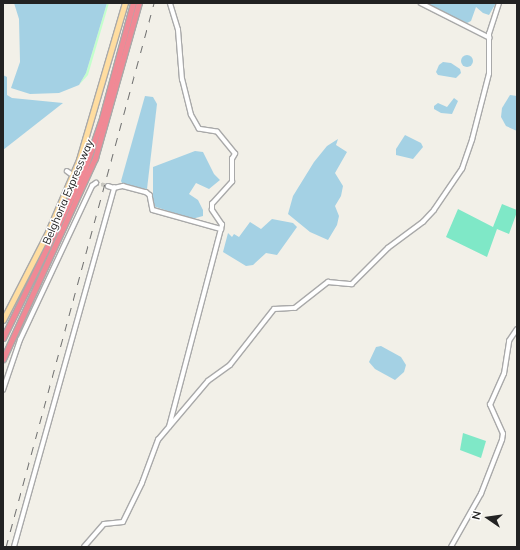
<!DOCTYPE html>
<style>
body{margin:0}
#map{position:relative;width:520px;height:550px;overflow:hidden;background:#f2f0e8;font-family:Mulish,sans-serif}
div>[style]{position:absolute}
[style*='--x']{left:calc(var(--x)*1px);top:calc(var(--y)*1px);width:calc(var(--w)*1px);rotate:calc(var(--a)*1deg)}
.park>*{inset:0;background:#c3ffcc}
.pitch>*{inset:0;background:#7fe8c7}
.water>*{inset:0;background:#a4d1e4}
.round{border-radius:50%}
.tertiary-tunnel>*{height:3.5px;margin-top:-1.75px;transform-origin:0;background:repeating-linear-gradient(90deg,#c8c7c0 0 3.5px,transparent 0 5.5px)}
.roads{filter:drop-shadow(1px 0 #a9a9a9) drop-shadow(-1px 0 #a9a9a9) drop-shadow(0 1px #a9a9a9) drop-shadow(0 -1px #a9a9a9)}
.tertiary>*{height:3.5px;margin:-1.75px;padding:0 1.75px;transform-origin:1.75px;border-radius:1.75px;background:#fff}
.primary>*{height:4.5px;margin:-2.25px;padding:0 2.25px;transform-origin:2.25px;border-radius:2.25px;background:#ffdda0}
.motorway>*{height:5px;margin:-2.5px;padding:0 2.5px;transform-origin:2.5px;border-radius:2.5px;background:#f08995}
.rail>*{height:1px;margin-top:-0.5px;transform-origin:0;background:repeating-linear-gradient(90deg,#707070 0 8px,transparent 0 16px)}
span{translate:-50% -50%;white-space:nowrap;text-align:center;line-height:1.15;-webkit-text-stroke:3px #fff;paint-order:stroke}
.street-label{font-size:11px;color:#222}
.frame{position:absolute;inset:0;border:4px solid #222;pointer-events:none}
.north{position:absolute;left:468px;top:498px;width:40px;height:40px;-webkit-text-stroke:3px #fff;paint-order:stroke;rotate:283deg;font-size:11px;font-weight:700;line-height:16px;text-align:center;color:#222}
.north::after{content:'';display:block;margin:auto;width:14px;height:18px;background:#222;clip-path:polygon(50% 0,100% 100%,50% 72%,0 100%)}
</style>
<div id="map">
<div class="park">
<i style="clip-path:polygon(107px 3px,109px 3px,88px 75px,79px 85px,86px 73px)"></i>
</div>
<div class="pitch">
<i style="clip-path:polygon(502px 204px,517px 210px,517px 212px,509px 234px,497px 229px,487px 257px,446px 237px,458px 209px,493px 227px)"></i>
<i style="clip-path:polygon(463px 433px,486px 441px,481px 458px,460px 450px)"></i>
</div>
<div class="water">
<i style="clip-path:polygon(14px 3px,107px 3px,86px 73px,79px 85px,59px 93px,30px 94px,11px 88px,20px 62px,19px 19px)"></i>
<i style="clip-path:polygon(430px 3px,496px 3px,489px 15px,483px 13px,476px 7px,471px 21px,467px 23px,429px 5px)"></i>
<i class="round" style="left:461px;top:55px;width:12px;height:12px"></i>
<i style="clip-path:polygon(443px 62px,451px 63px,460px 69px,461px 73px,456px 78px,438px 75px,436px 72px,439px 65px)"></i>
<i style="clip-path:polygon(3px 75px,7px 77px,7px 95px,12px 98px,63px 103px,3px 150px)"></i>
<i style="clip-path:polygon(510px 95px,517px 96px,517px 131px,506px 126px,501px 117px,502px 108px)"></i>
<i style="clip-path:polygon(145px 96px,153px 97px,157px 104px,147px 189px,124px 187px,121px 181px)"></i>
<i style="clip-path:polygon(454px 98px,458px 101px,452px 114px,441px 113px,434px 109px,434px 106px,438px 103px,447px 107px)"></i>
<i style="clip-path:polygon(405px 135px,421px 143px,423px 147px,413px 159px,396px 155px,396px 149px)"></i>
<i style="clip-path:polygon(338px 139px,336px 145px,347px 152px,335px 173px,343px 186px,341px 196px,335px 206px,339px 216px,337px 225px,328px 240px,310px 232px,288px 214px,293px 196px,314px 162px,327px 146px)"></i>
<i style="clip-path:polygon(195px 151px,203px 152px,214px 174px,220px 180px,209px 189px,196px 183px,189px 194px,198px 200px,203px 210px,203px 216px,192px 219px,153px 206px,153px 167px)"></i>
<i style="clip-path:polygon(272px 219px,293px 223px,297px 227px,277px 255px,266px 253px,253px 265px,246px 266px,223px 252px,228px 233px,232px 237px,234px 234px,239px 237px,250px 222px,261px 229px)"></i>
<i style="clip-path:polygon(381px 346px,401px 357px,406px 365px,404px 372px,395px 380px,375px 369px,369px 362px,376px 347px)"></i>
</div>
<div class="tertiary-tunnel">
<i style="--x:71;--y:173;--w:21;--a:19"></i>
<i style="--x:96;--y:183;--w:12;--a:14"></i>
</div>
<div class="roads">
<div class="tertiary">
<i style="--x:421;--y:3;--w:77;--a:26.9"></i>
<i style="--x:67;--y:171;--w:4;--a:34"></i>
<i style="--x:108;--y:186;--w:6;--a:18"></i>
<i style="--x:3;--y:390;--w:53;--a:-71.2"></i>
<i style="--x:20;--y:340;--w:170;--a:-64.9"></i>
<i style="--x:92;--y:186;--w:5;--a:-37"></i>
<i style="--x:169;--y:427;--w:209;--a:-75.3"></i>
<i style="--x:222;--y:225;--w:18;--a:-124"></i>
<i style="--x:212;--y:210;--w:6;--a:-90"></i>
<i style="--x:212;--y:204;--w:30;--a:-48"></i>
<i style="--x:232;--y:182;--w:23;--a:-90"></i>
<i style="--x:232;--y:159;--w:6;--a:-59"></i>
<i style="--x:235;--y:154;--w:28;--a:-129"></i>
<i style="--x:217;--y:132;--w:18;--a:-171"></i>
<i style="--x:199;--y:129;--w:16;--a:-120"></i>
<i style="--x:191;--y:115;--w:36;--a:-104"></i>
<i style="--x:182;--y:80;--w:50;--a:-94.6"></i>
<i style="--x:178;--y:30;--w:28;--a:-107"></i>
<i style="--x:14;--y:547;--w:373;--a:-74.4"></i>
<i style="--x:114;--y:188;--w:9;--a:-13"></i>
<i style="--x:123;--y:186;--w:24;--a:15"></i>
<i style="--x:146;--y:192;--w:5;--a:37"></i>
<i style="--x:150;--y:195;--w:15;--a:79"></i>
<i style="--x:153;--y:210;--w:71;--a:15.6"></i>
<i style="--x:84;--y:547;--w:30;--a:-49"></i>
<i style="--x:104;--y:524;--w:19;--a:-6"></i>
<i style="--x:123;--y:522;--w:43;--a:-64"></i>
<i style="--x:142;--y:483;--w:46;--a:-69.6"></i>
<i style="--x:158;--y:440;--w:77;--a:-49.7"></i>
<i style="--x:208;--y:381;--w:27;--a:-36"></i>
<i style="--x:230;--y:365;--w:71;--a:-51.8"></i>
<i style="--x:274;--y:309;--w:21;--a:-3"></i>
<i style="--x:295;--y:308;--w:42;--a:-38.2"></i>
<i style="--x:328;--y:282;--w:24;--a:5"></i>
<i style="--x:352;--y:284;--w:51;--a:-45"></i>
<i style="--x:388;--y:248;--w:44;--a:-36.6"></i>
<i style="--x:423;--y:222;--w:16;--a:-47"></i>
<i style="--x:434;--y:210;--w:50;--a:-55.7"></i>
<i style="--x:462;--y:169;--w:31;--a:-71"></i>
<i style="--x:472;--y:140;--w:68;--a:-75.6"></i>
<i style="--x:489;--y:74;--w:40;--a:-90"></i>
<i style="--x:489;--y:34;--w:33;--a:-72"></i>
<i style="--x:451;--y:547;--w:61;--a:-60.5"></i>
<i style="--x:481;--y:494;--w:58;--a:-68.7"></i>
<i style="--x:502;--y:440;--w:6;--a:-81"></i>
<i style="--x:503;--y:434;--w:32;--a:-114"></i>
<i style="--x:490;--y:405;--w:34;--a:-66"></i>
<i style="--x:504;--y:374;--w:33;--a:-81"></i>
<i style="--x:509;--y:341;--w:14;--a:-56"></i>
</div>
<div class="primary">
<i style="--x:3;--y:320;--w:99;--a:-62.9"></i>
<i style="--x:48;--y:232;--w:78;--a:-66.7"></i>
<i style="--x:79;--y:160;--w:164;--a:-73.7"></i>
</div>
<div class="motorway">
<i style="--x:3;--y:338;--w:186;--a:-64.1"></i>
<i style="--x:84;--y:171;--w:56;--a:-71.2"></i>
<i style="--x:102;--y:118;--w:119;--a:-74.9"></i>
<i style="--x:3;--y:359;--w:221;--a:-65.4"></i>
<i style="--x:95;--y:158;--w:161;--a:-74.2"></i>
</div>
</div>
<div class="rail">
<i style="--x:6;--y:547;--w:564;--a:-74.78"></i>
</div>
<div class="street-label">
<span style="left:68px;top:192px;rotate:-67deg">Belghoria Expressway</span>
</div>
<div class="frame"></div>
<div class="north">N</div>
</div>
